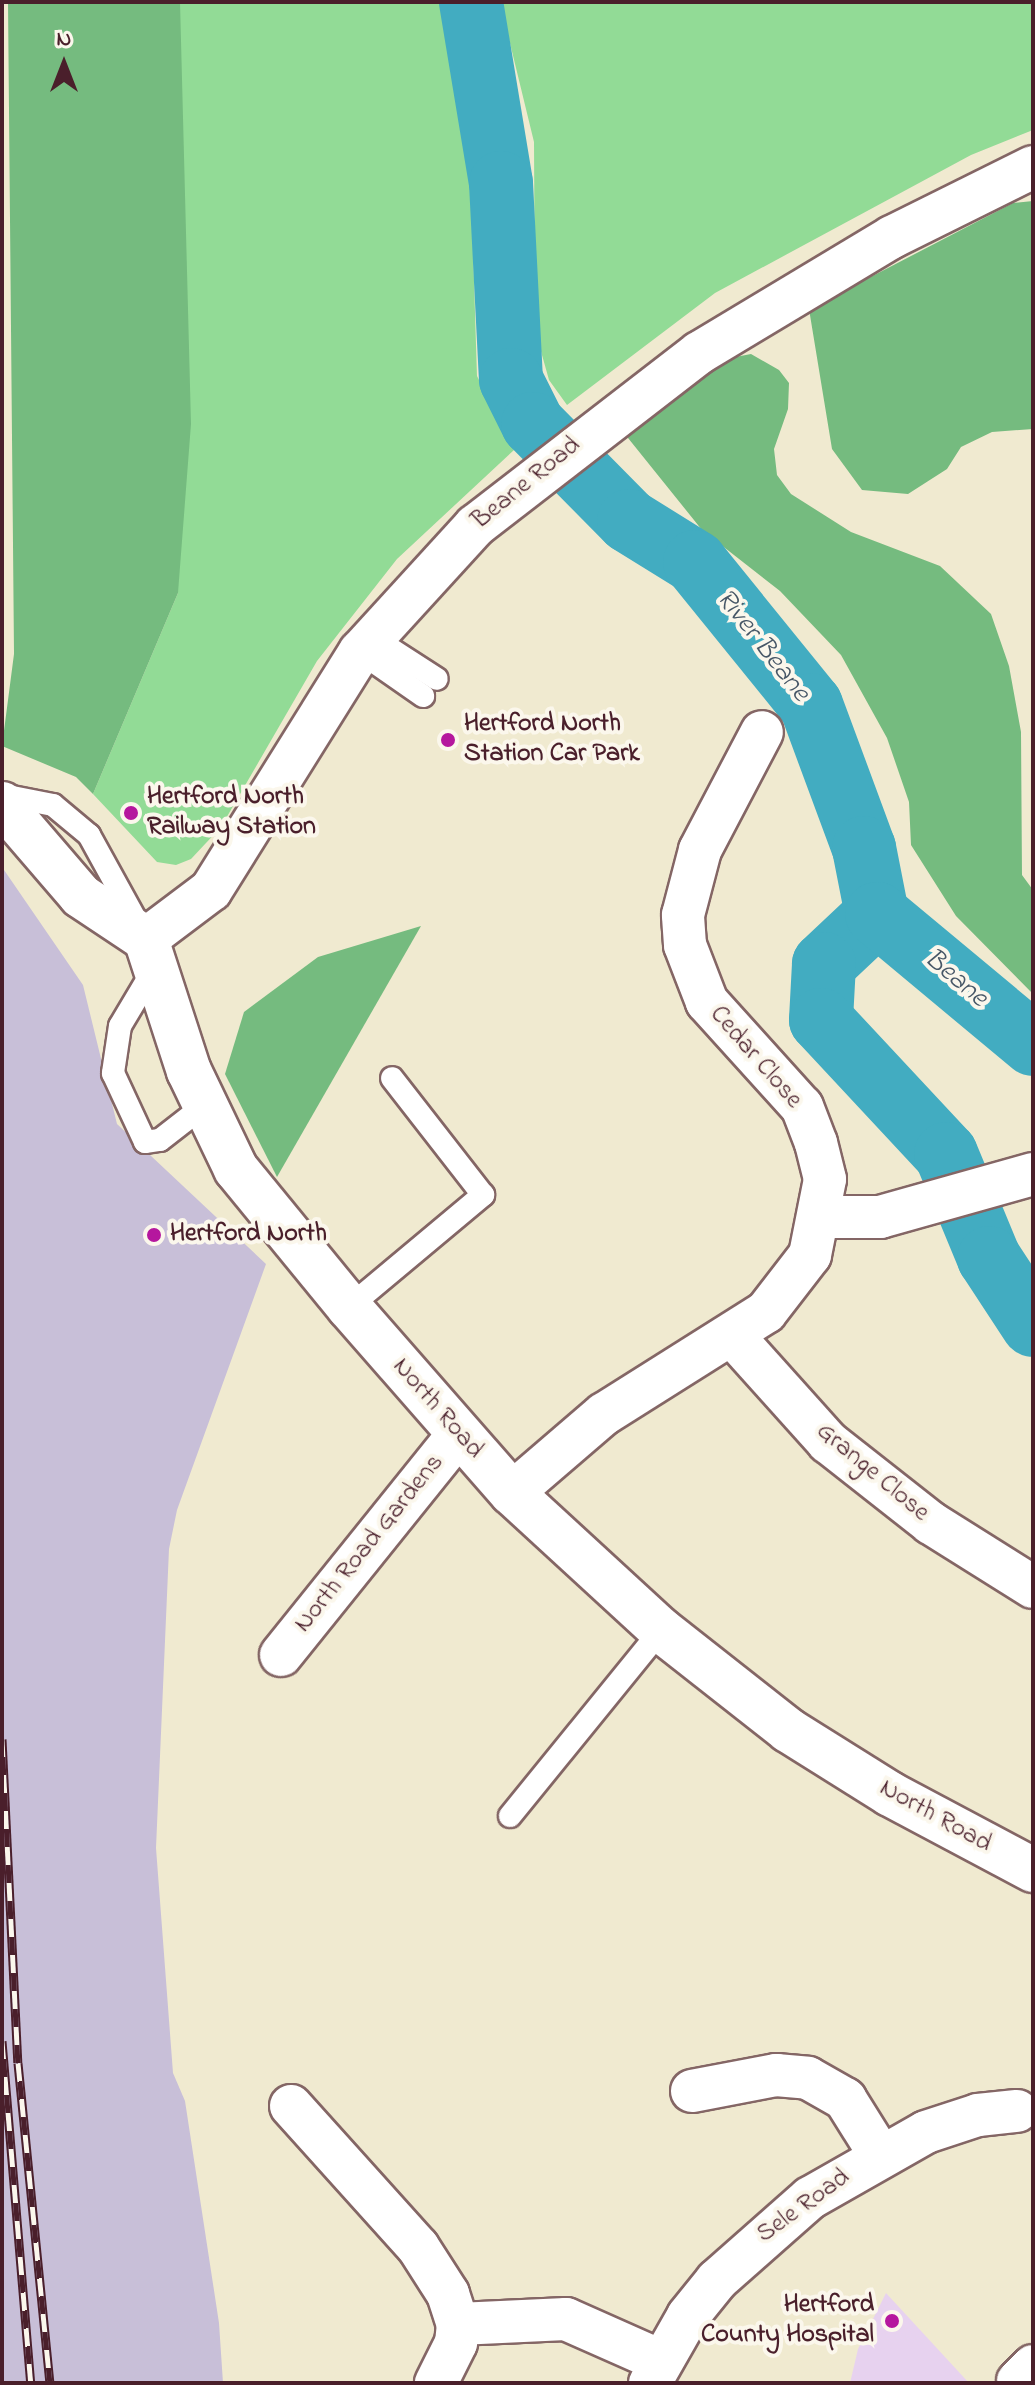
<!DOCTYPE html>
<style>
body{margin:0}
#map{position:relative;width:1035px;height:2385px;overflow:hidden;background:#f0ead0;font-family:"Indie Flower",sans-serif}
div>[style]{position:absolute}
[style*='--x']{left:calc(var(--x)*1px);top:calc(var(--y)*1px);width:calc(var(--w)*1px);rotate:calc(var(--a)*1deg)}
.built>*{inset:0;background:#e7d2ef}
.industrial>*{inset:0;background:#c8bfd8}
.green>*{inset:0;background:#92db96}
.forest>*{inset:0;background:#75bb7f}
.river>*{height:64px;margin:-32px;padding:0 32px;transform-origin:32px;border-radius:32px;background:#42acc1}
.roads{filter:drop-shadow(2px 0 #846665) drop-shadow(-2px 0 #846665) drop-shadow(0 2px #846665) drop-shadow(0 -2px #846665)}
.service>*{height:22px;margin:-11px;padding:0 11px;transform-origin:11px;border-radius:11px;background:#fff}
.minor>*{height:42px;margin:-21px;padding:0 21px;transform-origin:21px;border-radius:21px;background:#fff}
.primary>*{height:44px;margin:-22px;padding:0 22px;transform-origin:22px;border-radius:22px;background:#fff}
.rail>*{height:9px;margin-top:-4.5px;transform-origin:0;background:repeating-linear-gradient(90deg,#fbf7ec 0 18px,#4a1f2b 0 36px);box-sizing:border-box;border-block:2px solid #4a1f2b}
.dots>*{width:22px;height:22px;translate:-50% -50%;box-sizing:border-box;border:4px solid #fbf7ec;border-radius:50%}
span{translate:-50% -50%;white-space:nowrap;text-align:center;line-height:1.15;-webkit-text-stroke:8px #fbf7ec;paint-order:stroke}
.street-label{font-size:26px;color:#4a1f2b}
.poi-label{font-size:26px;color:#4a1f2b;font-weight:700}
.left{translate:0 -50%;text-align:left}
.right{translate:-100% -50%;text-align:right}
.water-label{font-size:28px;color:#475767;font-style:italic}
.frame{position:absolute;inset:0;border:4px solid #4a1f2b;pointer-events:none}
.north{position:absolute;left:24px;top:24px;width:80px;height:80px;-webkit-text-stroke:6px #fbf7ec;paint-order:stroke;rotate:0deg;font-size:22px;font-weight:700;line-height:32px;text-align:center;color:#4a1f2b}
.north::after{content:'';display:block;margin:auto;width:28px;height:36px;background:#4a1f2b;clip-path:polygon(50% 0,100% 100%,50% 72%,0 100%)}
</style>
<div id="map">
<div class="built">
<i style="clip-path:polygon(886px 2293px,969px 2383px,850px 2383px,858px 2349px)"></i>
</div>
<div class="industrial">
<i style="clip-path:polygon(2px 867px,83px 985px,117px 1124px,266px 1264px,177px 1510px,169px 1549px,156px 1848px,173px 2073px,185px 2101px,219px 2323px,223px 2383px,2px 2383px)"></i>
</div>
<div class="green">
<i style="clip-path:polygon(180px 2px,452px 2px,471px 185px,477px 376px,514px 450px,397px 559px,317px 661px,221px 827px,191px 859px,176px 865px,157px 862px,93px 794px,178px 593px)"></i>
<i style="clip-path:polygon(500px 2px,1033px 2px,1033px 130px,971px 155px,715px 293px,567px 405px,549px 380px,535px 330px,534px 142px)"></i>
</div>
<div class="forest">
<i style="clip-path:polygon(8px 2px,180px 2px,191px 424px,178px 593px,93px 794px,76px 777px,2px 746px,14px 654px)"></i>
<i style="clip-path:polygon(1033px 201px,1033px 429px,992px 432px,961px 447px,947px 469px,908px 494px,862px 490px,832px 449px,809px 309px,1013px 203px)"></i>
<i style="clip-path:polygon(751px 354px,779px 370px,789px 383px,788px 409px,774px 449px,777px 475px,791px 494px,851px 532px,940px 566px,991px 614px,1009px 666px,1021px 732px,1022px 875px,1033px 890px,1033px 994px,956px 916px,911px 845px,909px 802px,887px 738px,841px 655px,780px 591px,702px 530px,624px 433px,720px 360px)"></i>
<i style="clip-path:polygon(421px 926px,277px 1177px,225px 1074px,244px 1012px,318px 957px)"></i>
</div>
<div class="river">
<i style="--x:471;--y:2;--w:183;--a:80.6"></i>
<i style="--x:501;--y:183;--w:197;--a:87.1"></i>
<i style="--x:511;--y:380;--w:49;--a:63.4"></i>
<i style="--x:533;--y:424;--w:136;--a:45.3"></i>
<i style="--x:629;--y:521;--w:78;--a:31.8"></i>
<i style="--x:695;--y:562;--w:184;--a:51"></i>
<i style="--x:811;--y:705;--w:153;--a:69.7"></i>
<i style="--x:864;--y:848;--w:67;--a:78.9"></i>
<i style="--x:877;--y:914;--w:73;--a:136.7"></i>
<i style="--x:824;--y:964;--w:56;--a:93.1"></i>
<i style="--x:821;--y:1020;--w:183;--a:47"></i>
<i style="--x:946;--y:1154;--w:113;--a:67.5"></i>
<i style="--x:989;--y:1258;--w:80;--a:56.7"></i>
<i style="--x:877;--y:914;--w:203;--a:39.8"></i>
</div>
<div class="roads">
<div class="service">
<i style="--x:372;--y:637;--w:77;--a:32.9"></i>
<i style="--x:360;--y:652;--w:77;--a:34.9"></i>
<i style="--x:2;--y:795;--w:52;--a:11.1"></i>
<i style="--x:53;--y:805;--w:47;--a:39.8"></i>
<i style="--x:89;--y:835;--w:104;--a:61.2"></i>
<i style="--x:154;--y:969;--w:66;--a:120.8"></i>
<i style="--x:120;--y:1026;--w:48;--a:98.5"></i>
<i style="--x:113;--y:1073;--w:76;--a:65.1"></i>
<i style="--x:145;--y:1142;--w:15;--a:-8"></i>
<i style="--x:160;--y:1140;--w:57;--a:-37.9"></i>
<i style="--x:349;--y:1307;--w:175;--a:-39.9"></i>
<i style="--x:483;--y:1195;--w:148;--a:-127.9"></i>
<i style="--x:510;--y:1816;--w:240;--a:-50.9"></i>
</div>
<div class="minor">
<i style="--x:146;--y:939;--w:81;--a:-37"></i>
<i style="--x:211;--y:890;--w:281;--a:-58"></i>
<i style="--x:360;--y:652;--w:171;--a:-47.6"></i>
<i style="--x:475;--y:526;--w:283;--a:-37.7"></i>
<i style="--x:699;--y:353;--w:225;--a:-31"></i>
<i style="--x:892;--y:237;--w:157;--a:-26.4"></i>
<i style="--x:821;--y:1217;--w:59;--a:0"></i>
<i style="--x:880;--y:1217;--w:159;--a:-15.7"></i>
<i style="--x:732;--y:1335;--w:144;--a:48.1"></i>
<i style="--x:828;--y:1442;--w:131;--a:38.2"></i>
<i style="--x:931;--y:1523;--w:120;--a:32.1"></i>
<i style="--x:512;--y:1493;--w:121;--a:-40.7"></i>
<i style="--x:604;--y:1414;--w:191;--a:-32.2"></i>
<i style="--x:766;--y:1312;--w:72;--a:-52.3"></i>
<i style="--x:810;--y:1255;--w:77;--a:-78.8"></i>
<i style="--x:825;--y:1179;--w:37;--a:-104"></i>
<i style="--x:816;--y:1143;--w:39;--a:-111"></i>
<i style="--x:802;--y:1107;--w:142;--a:-132.1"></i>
<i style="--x:707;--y:1002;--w:61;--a:-111.1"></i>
<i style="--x:685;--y:945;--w:30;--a:-94"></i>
<i style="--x:683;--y:915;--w:67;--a:-75.3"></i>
<i style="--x:700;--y:850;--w:133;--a:-62.3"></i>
<i style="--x:281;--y:1655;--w:284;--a:-51.2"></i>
<i style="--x:692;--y:2091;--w:86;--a:-10.8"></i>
<i style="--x:776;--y:2075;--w:32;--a:5"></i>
<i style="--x:808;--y:2078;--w:43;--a:29.6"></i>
<i style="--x:845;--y:2099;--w:66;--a:58"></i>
<i style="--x:291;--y:2106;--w:190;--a:48"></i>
<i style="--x:418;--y:2247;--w:56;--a:57.4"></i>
<i style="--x:448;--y:2294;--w:32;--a:72"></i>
<i style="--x:458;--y:2324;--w:19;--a:96"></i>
<i style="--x:456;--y:2343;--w:45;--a:116.6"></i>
<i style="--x:458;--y:2324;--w:108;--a:-2.7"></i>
<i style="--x:566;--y:2319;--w:104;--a:23.9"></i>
<i style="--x:1018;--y:2381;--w:21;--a:-45"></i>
<i style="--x:650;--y:2383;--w:77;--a:-60.4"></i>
<i style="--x:688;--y:2316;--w:46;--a:-51.1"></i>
<i style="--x:717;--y:2280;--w:124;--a:-41.4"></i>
<i style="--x:810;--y:2198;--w:133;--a:-29.6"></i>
<i style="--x:926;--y:2132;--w:55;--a:-18.1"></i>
<i style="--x:978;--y:2115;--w:39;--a:-6"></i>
</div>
<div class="primary">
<i style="--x:2;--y:804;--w:121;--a:49.3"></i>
<i style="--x:81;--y:896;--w:78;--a:33.5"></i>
<i style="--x:146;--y:939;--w:139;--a:72"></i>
<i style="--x:189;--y:1071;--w:109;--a:64.4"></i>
<i style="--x:236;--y:1169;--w:178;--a:50.7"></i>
<i style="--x:349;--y:1307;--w:247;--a:48.8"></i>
<i style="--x:512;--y:1493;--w:202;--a:42.6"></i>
<i style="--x:661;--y:1630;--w:162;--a:38.2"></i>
<i style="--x:788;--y:1730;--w:120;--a:32.1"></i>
<i style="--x:890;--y:1794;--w:162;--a:28"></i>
</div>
</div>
<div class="rail">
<i style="--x:2;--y:1739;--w:324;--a:87.2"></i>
<i style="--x:18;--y:2063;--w:322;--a:84.3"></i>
<i style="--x:2;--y:2041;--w:343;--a:85.2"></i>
</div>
<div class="dots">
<i style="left:448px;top:740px;background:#b5179e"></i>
<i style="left:131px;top:813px;background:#b5179e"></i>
<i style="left:154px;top:1235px;background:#b5179e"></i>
<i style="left:892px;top:2321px;background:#b5179e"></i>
</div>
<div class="street-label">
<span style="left:527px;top:484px;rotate:-39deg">Beane Road</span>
<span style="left:755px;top:1058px;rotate:49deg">Cedar Close</span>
<span style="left:437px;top:1409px;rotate:49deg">North Road</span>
<span style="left:872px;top:1473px;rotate:40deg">Grange Close</span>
<span style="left:370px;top:1544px;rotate:-51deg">North Road Gardens</span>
<span style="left:935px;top:1817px;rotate:29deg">North Road</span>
<span style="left:804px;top:2207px;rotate:-36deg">Sele Road</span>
</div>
<div class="poi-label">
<span class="left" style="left:464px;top:740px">Hertford North<br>Station Car Park</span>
<span class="left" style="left:147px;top:813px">Hertford North<br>Railway Station</span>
<span class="left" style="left:170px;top:1235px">Hertford North</span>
<span class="right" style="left:874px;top:2321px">Hertford<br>County Hospital</span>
</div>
<div class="water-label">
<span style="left:762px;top:646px;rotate:52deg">River Beane</span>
<span style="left:955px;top:979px;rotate:40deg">Beane</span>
</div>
<div class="frame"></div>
<div class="north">N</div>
</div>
